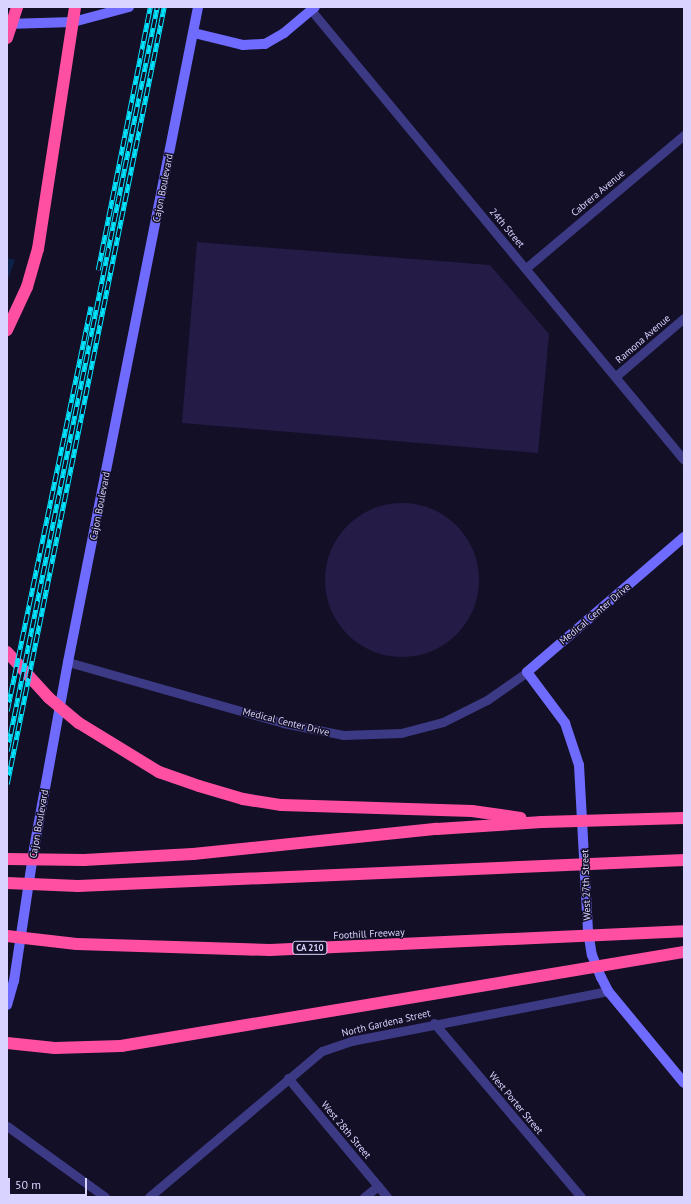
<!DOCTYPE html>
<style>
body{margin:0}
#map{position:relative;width:691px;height:1204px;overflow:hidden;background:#130f26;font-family:"PT Sans",sans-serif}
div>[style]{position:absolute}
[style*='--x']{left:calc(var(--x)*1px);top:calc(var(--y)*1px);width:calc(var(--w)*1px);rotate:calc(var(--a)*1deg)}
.water>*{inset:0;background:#0c2248}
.building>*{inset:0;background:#241b47}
.round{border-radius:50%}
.street>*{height:9px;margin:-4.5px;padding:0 4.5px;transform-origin:4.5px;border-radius:4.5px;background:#3d3a85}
.secondary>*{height:10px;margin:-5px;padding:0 5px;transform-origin:5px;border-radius:5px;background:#6f6bff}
.highway>*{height:12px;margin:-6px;padding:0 6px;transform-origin:6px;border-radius:6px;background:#ff4fa3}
.rail>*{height:4.5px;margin-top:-2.25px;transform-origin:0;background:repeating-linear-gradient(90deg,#130f26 0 9px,#00e5ff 0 18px);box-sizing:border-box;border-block:1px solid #00e5ff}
span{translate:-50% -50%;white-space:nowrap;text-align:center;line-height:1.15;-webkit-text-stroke:3px #130f26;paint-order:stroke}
.shield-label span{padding:1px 3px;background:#130f26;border:1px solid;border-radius:3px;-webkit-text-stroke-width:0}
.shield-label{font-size:9px;color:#d9d4ff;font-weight:700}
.street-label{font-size:10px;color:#d9d4ff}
.frame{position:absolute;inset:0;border:8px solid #d9d4ff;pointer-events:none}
.scale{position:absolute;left:8px;top:1178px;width:79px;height:18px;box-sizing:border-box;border:2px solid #d9d4ff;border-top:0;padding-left:5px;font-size:12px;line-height:14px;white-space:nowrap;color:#d9d4ff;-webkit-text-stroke:3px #130f26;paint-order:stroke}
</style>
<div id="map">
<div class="water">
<i style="clip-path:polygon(7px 258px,15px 260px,7px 282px)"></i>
</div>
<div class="building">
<i style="clip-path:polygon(197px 242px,490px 265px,549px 334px,538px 453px,182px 423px)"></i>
<i class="round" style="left:325px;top:503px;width:154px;height:154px"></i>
</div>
<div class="street">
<i style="--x:311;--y:10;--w:584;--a:50.35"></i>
<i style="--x:526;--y:268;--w:207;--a:-40.1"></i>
<i style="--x:616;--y:376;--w:89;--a:-40.5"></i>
<i style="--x:68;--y:662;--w:223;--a:15.8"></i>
<i style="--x:283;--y:723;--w:61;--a:11.3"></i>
<i style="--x:343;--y:735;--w:58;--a:-2"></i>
<i style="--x:401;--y:733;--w:43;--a:-14.7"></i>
<i style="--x:443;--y:722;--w:49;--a:-26.6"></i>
<i style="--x:487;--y:700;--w:49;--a:-35"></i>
<i style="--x:434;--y:1023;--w:228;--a:49.8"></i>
<i style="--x:288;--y:1078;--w:155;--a:50.2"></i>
<i style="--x:7;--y:1126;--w:121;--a:35.9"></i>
<i style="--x:149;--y:1197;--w:226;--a:-40.2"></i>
<i style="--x:322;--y:1051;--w:31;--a:-19"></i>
<i style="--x:351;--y:1041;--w:262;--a:-11"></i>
<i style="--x:364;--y:1197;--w:18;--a:-38"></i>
</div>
<div class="secondary">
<i style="--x:7;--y:24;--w:66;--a:-1.7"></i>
<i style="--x:73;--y:22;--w:58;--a:-15"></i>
<i style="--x:194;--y:33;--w:50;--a:13.8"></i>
<i style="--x:243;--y:45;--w:22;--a:-3"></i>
<i style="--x:265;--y:44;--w:22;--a:-30"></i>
<i style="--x:284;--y:33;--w:40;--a:-40"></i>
<i style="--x:684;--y:537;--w:207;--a:139.3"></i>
<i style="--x:527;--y:672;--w:64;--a:53.3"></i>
<i style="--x:565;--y:723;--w:44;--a:71.6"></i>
<i style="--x:579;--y:765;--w:166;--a:86.9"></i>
<i style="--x:588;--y:931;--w:24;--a:81"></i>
<i style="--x:592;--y:955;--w:24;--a:68"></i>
<i style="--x:601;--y:977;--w:16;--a:63"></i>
<i style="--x:608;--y:991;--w:119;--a:50.4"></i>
<i style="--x:7;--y:1005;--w:25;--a:-74"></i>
<i style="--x:14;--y:981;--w:134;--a:-81.4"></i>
<i style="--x:34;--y:849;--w:190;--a:-79.7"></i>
<i style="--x:68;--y:662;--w:668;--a:-78.77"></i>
</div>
<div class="highway">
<i style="--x:7;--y:38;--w:33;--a:-72"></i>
<i style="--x:7;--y:330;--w:47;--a:-65.1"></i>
<i style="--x:27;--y:287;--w:40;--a:-74"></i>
<i style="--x:38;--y:249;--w:245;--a:-81.3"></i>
<i style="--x:7;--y:652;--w:62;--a:47.6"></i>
<i style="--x:49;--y:698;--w:39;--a:40"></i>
<i style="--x:79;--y:723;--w:94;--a:31.5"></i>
<i style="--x:159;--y:772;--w:42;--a:19.3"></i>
<i style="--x:199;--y:786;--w:46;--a:16.5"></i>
<i style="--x:243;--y:799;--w:39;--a:9"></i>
<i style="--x:282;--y:805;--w:190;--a:1.8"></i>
<i style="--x:472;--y:811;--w:49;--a:8.1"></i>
<i style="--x:7;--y:859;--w:77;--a:0.7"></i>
<i style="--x:84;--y:860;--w:109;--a:-3.2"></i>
<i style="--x:193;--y:854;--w:245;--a:-5.9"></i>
<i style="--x:437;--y:829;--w:105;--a:-3.8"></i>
<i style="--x:542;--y:822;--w:142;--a:-1.6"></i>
<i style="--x:7;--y:883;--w:71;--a:2.4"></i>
<i style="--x:78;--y:886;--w:607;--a:-2.46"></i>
<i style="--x:7;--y:936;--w:70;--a:6.5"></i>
<i style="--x:77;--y:944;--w:193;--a:1.8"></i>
<i style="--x:270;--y:950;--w:414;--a:-2.6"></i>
<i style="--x:7;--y:1043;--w:48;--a:5.9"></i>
<i style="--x:55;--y:1048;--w:66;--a:-1.7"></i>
<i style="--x:121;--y:1046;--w:571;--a:-9.48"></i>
</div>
<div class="rail">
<i style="--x:98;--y:270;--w:268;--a:-78.8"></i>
<i style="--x:7;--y:711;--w:413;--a:-78.3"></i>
<i style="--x:7;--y:751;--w:759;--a:-78.6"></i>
<i style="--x:7;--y:784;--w:793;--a:-78.58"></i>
</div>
<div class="shield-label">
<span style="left:310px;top:948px">CA 210</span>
</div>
<div class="street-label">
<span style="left:163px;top:188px;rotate:-79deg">Cajon Boulevard</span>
<span style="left:598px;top:193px;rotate:-40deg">Cabrera Avenue</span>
<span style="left:507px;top:228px;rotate:50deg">24th Street</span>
<span style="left:643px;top:339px;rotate:-41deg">Ramona Avenue</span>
<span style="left:100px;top:506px;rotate:-79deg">Cajon Boulevard</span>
<span style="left:595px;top:614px;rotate:-40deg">Medical Center Drive</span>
<span style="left:286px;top:722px;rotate:14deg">Medical Center Drive</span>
<span style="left:39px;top:824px;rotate:-80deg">Cajon Boulevard</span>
<span style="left:586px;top:885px;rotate:-92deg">West 27th Street</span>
<span style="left:369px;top:934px;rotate:-3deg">Foothill Freeway</span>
<span style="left:386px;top:1023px;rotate:-13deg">North Gardena Street</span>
<span style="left:516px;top:1103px;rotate:50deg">West Porter Street</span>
<span style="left:346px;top:1130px;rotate:50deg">West 28th Street</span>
</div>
<div class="frame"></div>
<div class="scale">50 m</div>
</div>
